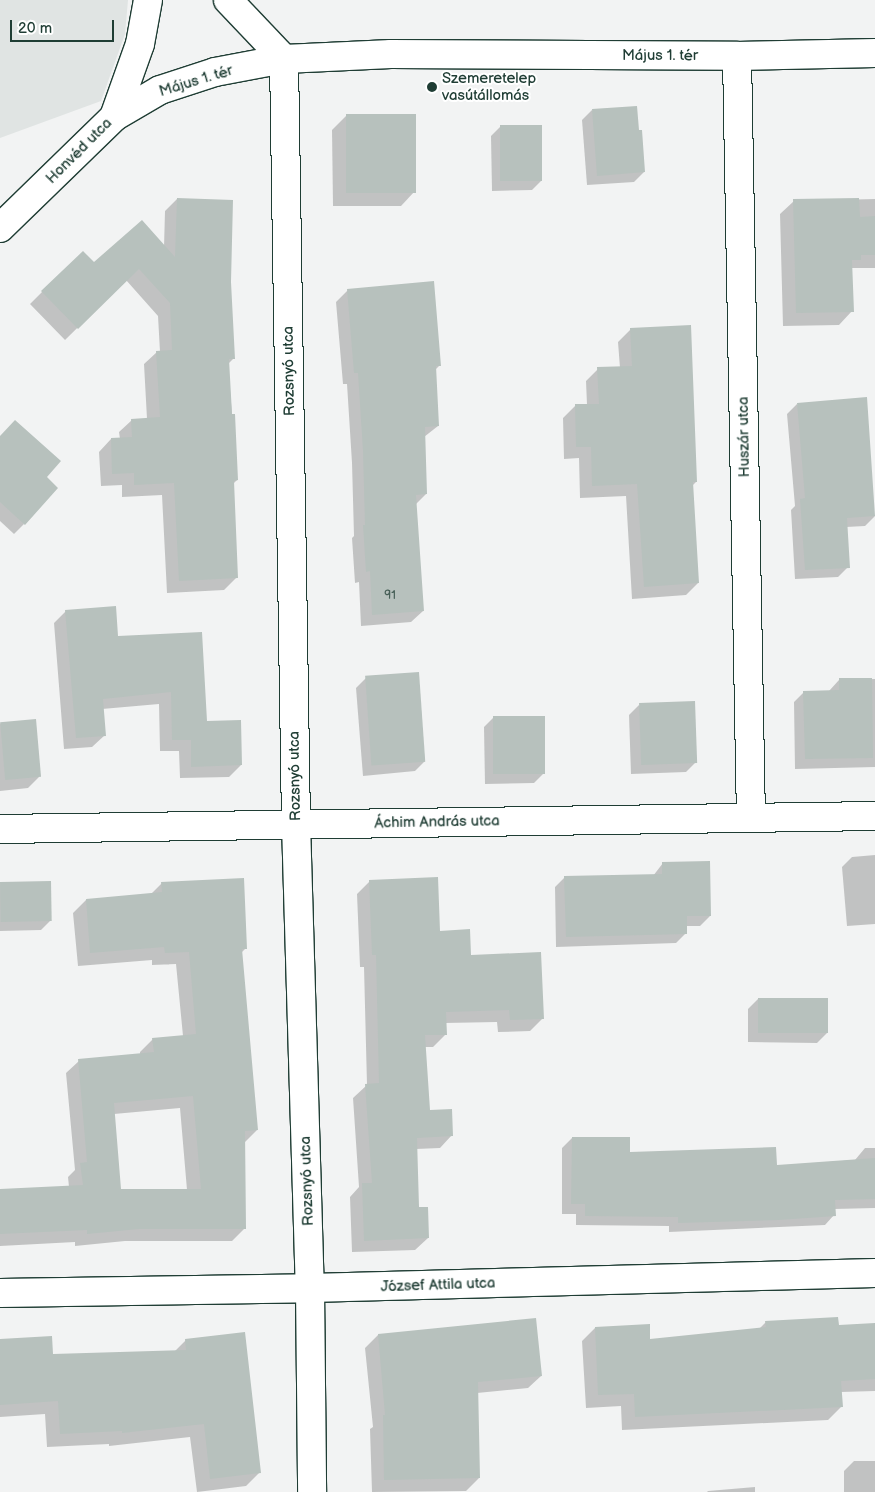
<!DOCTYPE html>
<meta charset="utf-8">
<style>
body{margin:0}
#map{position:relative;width:875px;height:1492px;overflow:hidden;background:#f2f3f3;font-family:"Balsamiq Sans",sans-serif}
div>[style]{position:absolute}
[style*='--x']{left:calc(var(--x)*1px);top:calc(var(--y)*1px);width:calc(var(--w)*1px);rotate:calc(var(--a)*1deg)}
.built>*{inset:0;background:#e0e4e3}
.shadow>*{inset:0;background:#0003}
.building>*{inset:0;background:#b7c1bd;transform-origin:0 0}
.roads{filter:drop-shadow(1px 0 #1f3d34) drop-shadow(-1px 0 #1f3d34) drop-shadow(0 1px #1f3d34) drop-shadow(0 -1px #1f3d34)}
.minor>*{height:28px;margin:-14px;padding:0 14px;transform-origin:14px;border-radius:14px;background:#fff}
.dots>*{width:14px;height:14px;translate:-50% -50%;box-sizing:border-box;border:2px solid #fff;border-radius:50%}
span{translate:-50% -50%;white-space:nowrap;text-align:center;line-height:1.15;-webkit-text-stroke:4px #fff;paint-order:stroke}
.number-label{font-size:12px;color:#455e56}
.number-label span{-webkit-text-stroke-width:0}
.street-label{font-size:15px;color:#1f3d34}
.poi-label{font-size:15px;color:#1f3d34}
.left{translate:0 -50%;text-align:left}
.scale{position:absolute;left:10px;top:20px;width:104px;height:22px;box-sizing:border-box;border:2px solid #1f3d34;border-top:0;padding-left:6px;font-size:15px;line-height:18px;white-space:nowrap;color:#1f3d34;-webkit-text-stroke:4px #fff;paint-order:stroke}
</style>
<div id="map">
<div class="built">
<i style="clip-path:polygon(0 0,128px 0,125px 34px,101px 101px,0 138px)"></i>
</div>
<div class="shadow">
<i style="clip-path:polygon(592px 110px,644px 172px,634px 182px,587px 185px,582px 120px)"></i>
<i style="clip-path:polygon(346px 116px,415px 191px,401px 206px,333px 206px,332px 130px)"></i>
<i style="clip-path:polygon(501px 126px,542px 180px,532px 190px,492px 191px,491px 136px)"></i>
<i style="clip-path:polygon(177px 199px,230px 282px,234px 358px,228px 364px,237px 480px,233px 484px,237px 577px,224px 590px,167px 593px,162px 495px,122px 497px,122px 485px,101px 486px,99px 452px,111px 439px,120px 439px,119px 432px,132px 420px,147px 419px,144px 364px,157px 352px,160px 352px,158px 316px,126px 280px,65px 340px,30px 304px,42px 292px,94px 264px,164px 247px,165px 211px)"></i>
<i style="clip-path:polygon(875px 199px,875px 268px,851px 268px,852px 311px,839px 325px,783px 326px,780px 214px,794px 201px)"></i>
<i style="clip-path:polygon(348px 290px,440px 365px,435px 370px,438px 426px,424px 437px,426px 494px,415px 505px,423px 611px,411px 622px,361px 626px,359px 582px,355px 583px,352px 538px,354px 536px,352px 463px,347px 384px,343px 384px,336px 302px)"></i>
<i style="clip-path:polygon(631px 329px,696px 482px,692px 486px,698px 583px,686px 595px,632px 599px,626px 496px,580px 498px,579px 458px,564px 459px,563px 418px,576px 405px,587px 405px,586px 381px,598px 369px,620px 368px,618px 342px)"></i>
<i style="clip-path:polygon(797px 404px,875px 516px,865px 526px,846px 527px,848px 567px,838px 577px,795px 579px,791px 510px,795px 506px,787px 414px)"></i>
<i style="clip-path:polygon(0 437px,24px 524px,14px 534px,0 521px)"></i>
<i style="clip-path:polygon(66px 611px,117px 637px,206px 722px,241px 765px,229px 777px,180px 778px,179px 751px,160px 751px,159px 704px,102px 709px,105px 735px,92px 747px,64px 749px,54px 623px)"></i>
<i style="clip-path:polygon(366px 678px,425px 761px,415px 771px,363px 776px,356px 688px)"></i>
<i style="clip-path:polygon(875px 679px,875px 767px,795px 769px,794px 702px,804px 692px,829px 691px,839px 680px)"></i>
<i style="clip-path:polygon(639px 705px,696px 762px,686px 772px,631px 774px,629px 715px)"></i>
<i style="clip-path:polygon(494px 717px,544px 773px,534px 783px,485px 784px,484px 727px)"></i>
<i style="clip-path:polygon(0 723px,39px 777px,28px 788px,0 791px)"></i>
<i style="clip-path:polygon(875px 855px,875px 924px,847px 926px,842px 867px,852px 857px)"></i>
<i style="clip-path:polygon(663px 863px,710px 916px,700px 926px,686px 926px,686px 933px,676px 943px,556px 947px,555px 887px,565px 877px,653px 876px)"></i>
<i style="clip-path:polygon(370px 881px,470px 956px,543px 1018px,530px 1031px,498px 1032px,497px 1022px,445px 1023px,446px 1034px,433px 1047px,424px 1047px,429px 1112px,452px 1135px,440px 1148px,416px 1149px,418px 1209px,428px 1238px,415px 1250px,352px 1252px,350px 1197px,359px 1187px,353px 1098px,367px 1085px,364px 967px,360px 967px,357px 894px)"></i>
<i style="clip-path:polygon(evenodd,162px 883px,246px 948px,241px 953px,257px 1130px,244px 1143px,245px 1228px,232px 1241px,125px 1241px,75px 1246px,75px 1242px,0 1246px,0 1190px,69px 1187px,68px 1177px,75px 1170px,66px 1073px,79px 1061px,140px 1055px,140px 1052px,153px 1039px,183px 1036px,176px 964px,152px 965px,152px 960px,78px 966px,73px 913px,86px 900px,151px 894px,162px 883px,180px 1108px,187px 1190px,119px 1191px,114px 1114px,180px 1108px)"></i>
<i style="clip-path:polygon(0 884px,51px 920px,41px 930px,0 931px)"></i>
<i style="clip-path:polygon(758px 999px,827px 1033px,817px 1043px,748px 1042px,748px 1009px)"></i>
<i style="clip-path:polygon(572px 1138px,629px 1153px,776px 1166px,855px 1160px,865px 1148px,875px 1148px,875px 1208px,834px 1209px,834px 1215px,825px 1225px,669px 1232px,669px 1226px,576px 1225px,576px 1214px,562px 1214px,562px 1148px)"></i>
<i style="clip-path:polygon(766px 1322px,838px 1326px,875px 1325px,875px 1391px,841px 1392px,841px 1407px,828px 1420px,622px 1430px,621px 1406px,586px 1408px,582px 1341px,595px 1328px,649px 1340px,759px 1329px)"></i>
<i style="clip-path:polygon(378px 1335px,541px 1376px,528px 1388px,477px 1393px,479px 1478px,466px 1491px,372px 1492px,370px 1429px,373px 1427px,365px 1348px)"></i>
<i style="clip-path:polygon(186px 1340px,260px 1472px,246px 1486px,197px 1492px,190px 1437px,109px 1446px,109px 1444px,47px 1447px,45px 1414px,0 1417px,0 1345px,52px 1355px,174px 1352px)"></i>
<i style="clip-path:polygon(854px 1461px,875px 1461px,875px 1492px,844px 1492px,844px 1471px)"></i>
<i style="clip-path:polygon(755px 1487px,755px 1492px,707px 1492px,708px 1491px)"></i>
</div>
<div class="building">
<i style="clip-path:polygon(637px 106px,639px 130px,642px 130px,645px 172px,597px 176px,592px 109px)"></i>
<i style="left:346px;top:114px;width:70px;height:79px"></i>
<i style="left:500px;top:125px;width:42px;height:56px"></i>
<i style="clip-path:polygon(177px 198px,233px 200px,231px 282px,235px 359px,229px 359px,232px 414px,235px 414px,238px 480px,234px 481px,238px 578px,179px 581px,174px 483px,134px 485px,134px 473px,112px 474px,111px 438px,132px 437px,131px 419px,160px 417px,156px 351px,172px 350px,170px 303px,139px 269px,78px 329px,41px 291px,83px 251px,94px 262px,142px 220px,175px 257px)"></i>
<i style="clip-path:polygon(859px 198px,860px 217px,875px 216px,875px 255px,861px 255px,861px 260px,852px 260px,854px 312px,796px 313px,793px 199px)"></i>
<i style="clip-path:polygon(434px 281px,441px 366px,436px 366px,439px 426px,425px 427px,427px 494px,416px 495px,424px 611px,372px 615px,370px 571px,366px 572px,363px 525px,365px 525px,363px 451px,358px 373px,354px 373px,347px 289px)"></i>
<i style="clip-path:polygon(691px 325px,697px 482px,693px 482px,699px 583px,644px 587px,637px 484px,592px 486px,591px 447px,576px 447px,575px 404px,599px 404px,597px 367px,632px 366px,630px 328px)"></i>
<i style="clip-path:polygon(867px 397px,875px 516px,847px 518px,850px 568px,805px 570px,800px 499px,805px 498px,797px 403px)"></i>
<i style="clip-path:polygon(15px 420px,61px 461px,47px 477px,58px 488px,25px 525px,0 502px,0 436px)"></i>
<i style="clip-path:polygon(116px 606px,118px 636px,202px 632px,207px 721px,241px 720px,242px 765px,191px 767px,191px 740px,172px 740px,171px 692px,103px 699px,106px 736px,76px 738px,65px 610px)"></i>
<i style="left:419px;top:672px;width:90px;height:54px;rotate:86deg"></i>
<i style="clip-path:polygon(839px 678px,872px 678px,873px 758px,805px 759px,803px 691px,839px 690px)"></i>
<i style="left:695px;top:701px;width:62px;height:56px;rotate:88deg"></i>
<i style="left:493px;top:716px;width:52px;height:58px"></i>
<i style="left:36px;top:719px;width:58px;height:36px;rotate:85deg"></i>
<i style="clip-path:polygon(710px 861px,711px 916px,687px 916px,687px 934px,566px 937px,564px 876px,662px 874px,662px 862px)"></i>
<i style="clip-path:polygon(438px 877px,440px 931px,470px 929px,471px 955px,541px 952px,544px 1019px,510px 1020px,509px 1010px,446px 1012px,447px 1035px,425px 1035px,430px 1110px,452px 1109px,453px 1136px,417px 1138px,419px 1207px,428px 1207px,429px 1238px,364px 1241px,362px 1183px,372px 1183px,365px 1084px,379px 1083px,376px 955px,372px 955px,369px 880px)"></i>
<i style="clip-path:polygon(evenodd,244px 878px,247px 949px,242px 949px,258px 1130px,245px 1131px,246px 1229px,139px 1229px,87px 1234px,87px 1230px,0 1234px,0 1189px,83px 1185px,80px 1163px,87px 1162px,78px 1059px,154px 1052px,152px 1038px,196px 1034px,189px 952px,165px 953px,164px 947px,90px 953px,86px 899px,162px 892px,161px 882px,244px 878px,193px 1096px,201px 1189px,121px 1189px,114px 1103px,193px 1096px)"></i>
<i style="left:51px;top:881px;width:40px;height:51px;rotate:89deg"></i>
<i style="left:758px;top:998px;width:70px;height:35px"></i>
<i style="clip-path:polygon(572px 1137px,630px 1137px,630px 1152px,776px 1147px,777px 1165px,875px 1158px,875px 1199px,835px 1200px,836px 1216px,778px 1220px,678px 1223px,678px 1217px,585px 1216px,585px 1204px,571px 1204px)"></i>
<i style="clip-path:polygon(838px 1317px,839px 1325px,875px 1323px,875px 1379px,841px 1381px,843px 1407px,635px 1417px,634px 1394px,598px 1395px,595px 1327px,650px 1324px,650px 1339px,766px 1327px,765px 1321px)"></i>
<i style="clip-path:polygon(536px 1318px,542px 1376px,478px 1382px,480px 1478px,384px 1480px,383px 1415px,385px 1415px,378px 1334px)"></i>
<i style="clip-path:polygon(245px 1332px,261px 1473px,210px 1479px,204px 1424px,122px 1433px,122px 1431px,60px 1434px,58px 1401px,0 1405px,0 1339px,52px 1336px,53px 1354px,186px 1350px,185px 1339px)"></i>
</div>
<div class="roads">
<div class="minor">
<i style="--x:228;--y:0;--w:81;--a:46.5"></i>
<i style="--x:737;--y:56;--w:762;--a:88.95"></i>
<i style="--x:284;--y:59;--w:764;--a:89.1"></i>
<i style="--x:296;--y:823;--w:465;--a:88.3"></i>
<i style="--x:310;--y:1288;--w:204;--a:89.4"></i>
<i style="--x:114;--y:117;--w:53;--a:-30.4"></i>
<i style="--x:160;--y:90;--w:58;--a:-18.1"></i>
<i style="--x:215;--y:72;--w:70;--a:-10.7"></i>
<i style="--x:284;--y:59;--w:107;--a:-2.7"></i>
<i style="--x:391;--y:54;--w:346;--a:0.3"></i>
<i style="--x:737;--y:56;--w:138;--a:-1.2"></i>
<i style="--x:0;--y:228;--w:159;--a:-44.2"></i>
<i style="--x:114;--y:117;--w:77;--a:-70.4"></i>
<i style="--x:140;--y:44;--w:45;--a:-79.7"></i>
<i style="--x:0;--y:829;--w:875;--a:-0.85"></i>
<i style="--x:0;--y:1293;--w:310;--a:-0.9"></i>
<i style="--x:310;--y:1288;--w:565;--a:-1.52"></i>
</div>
</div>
<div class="dots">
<i style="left:432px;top:87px;background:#1f3d34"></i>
</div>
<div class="number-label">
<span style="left:390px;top:596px">91</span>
</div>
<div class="street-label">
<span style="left:660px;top:56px">Május 1. tér</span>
<span style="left:196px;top:81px;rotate:-17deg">Május 1. tér</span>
<span style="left:79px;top:151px;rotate:-45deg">Honvéd utca</span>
<span style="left:289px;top:371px;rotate:-91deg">Rozsnyó utca</span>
<span style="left:744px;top:437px;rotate:-91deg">Huszár utca</span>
<span style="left:295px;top:776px;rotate:-91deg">Rozsnyó utca</span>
<span style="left:437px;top:822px;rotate:-1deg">Áchim András utca</span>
<span style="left:307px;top:1181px;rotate:-92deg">Rozsnyó utca</span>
<span style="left:438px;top:1285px;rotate:-2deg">József Attila utca</span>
</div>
<div class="poi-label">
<span class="left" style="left:442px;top:87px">Szemeretelep<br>vasútállomás</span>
</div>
<div class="scale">20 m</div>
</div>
